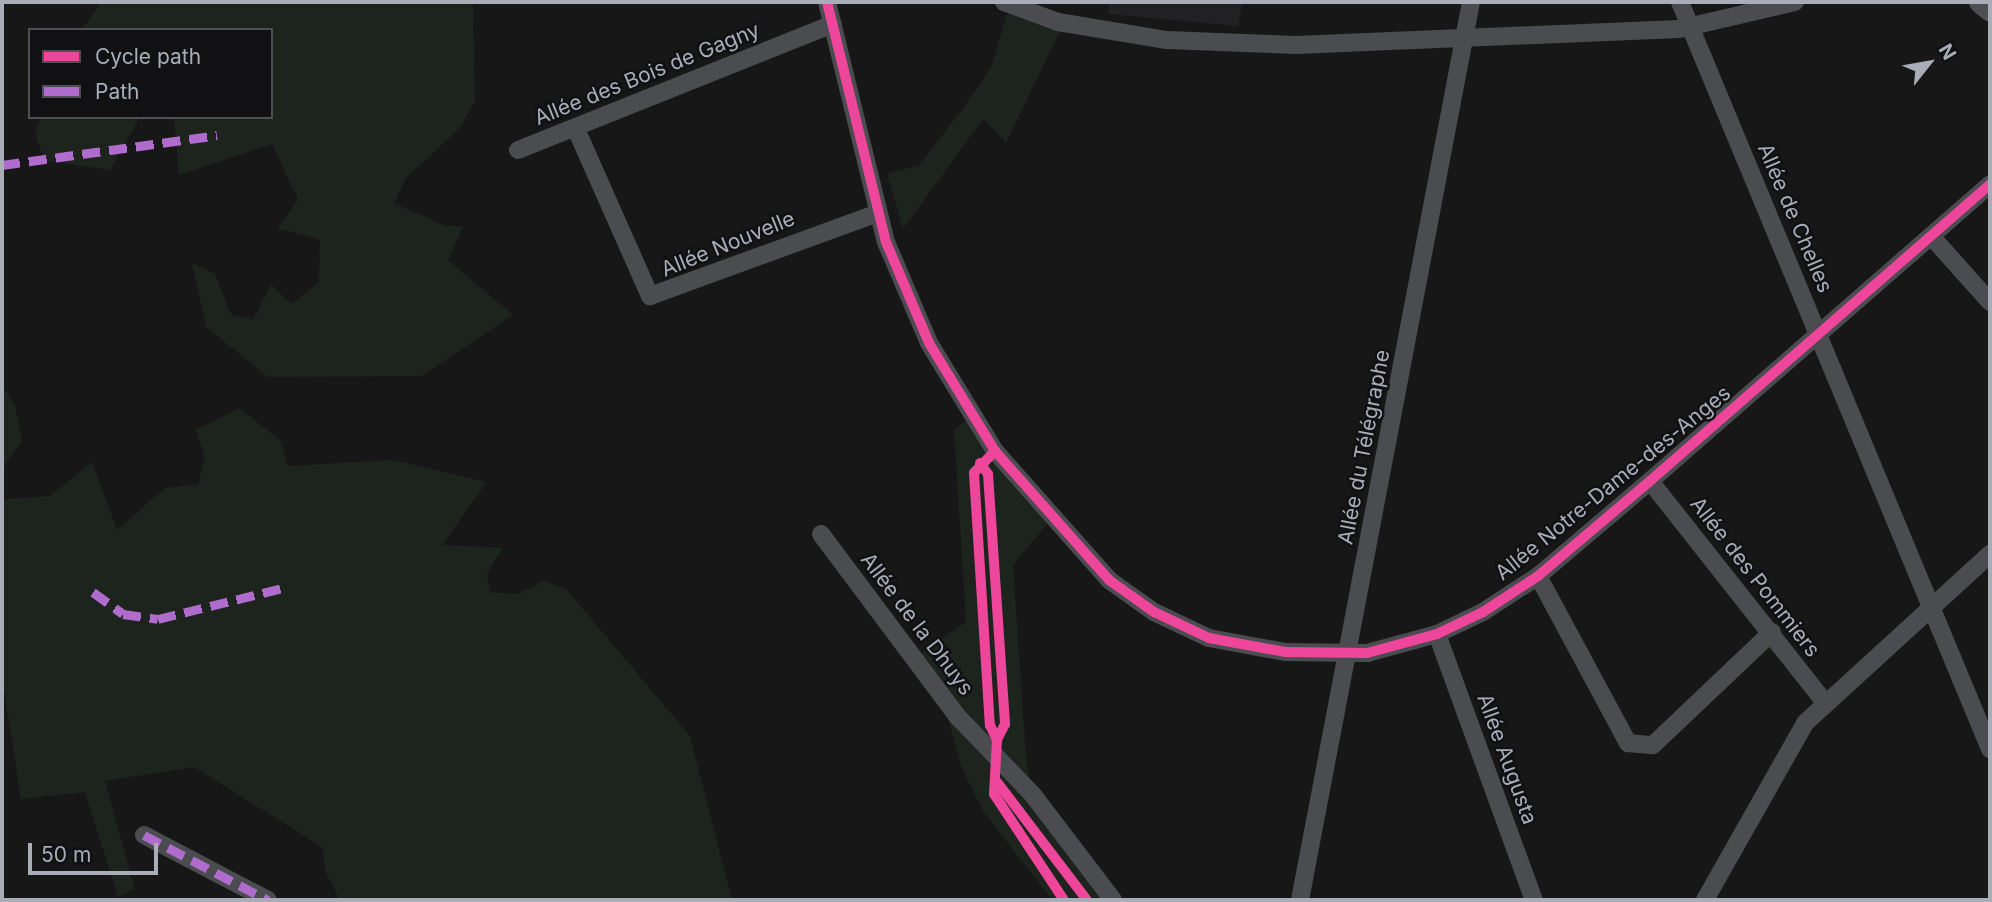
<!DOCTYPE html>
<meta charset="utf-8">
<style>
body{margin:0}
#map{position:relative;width:1992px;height:902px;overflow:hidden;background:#171717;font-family:Inter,sans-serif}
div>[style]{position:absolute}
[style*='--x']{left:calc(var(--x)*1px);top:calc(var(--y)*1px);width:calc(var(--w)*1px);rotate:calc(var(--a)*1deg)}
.built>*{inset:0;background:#212123}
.green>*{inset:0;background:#1d241e}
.minor>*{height:18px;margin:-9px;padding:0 9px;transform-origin:9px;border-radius:9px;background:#4b4c50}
.major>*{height:21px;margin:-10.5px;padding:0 10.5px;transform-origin:10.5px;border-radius:10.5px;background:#4d4f52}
.quiet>*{height:9px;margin-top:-4.5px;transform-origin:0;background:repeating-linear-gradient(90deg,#b06ccc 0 18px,transparent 0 27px)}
.cycleway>*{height:10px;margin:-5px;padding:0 5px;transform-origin:5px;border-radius:5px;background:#ed469a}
span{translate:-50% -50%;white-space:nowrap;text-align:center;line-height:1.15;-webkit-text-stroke:5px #111113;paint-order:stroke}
.street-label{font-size:21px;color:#a8adb8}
.frame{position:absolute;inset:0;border:4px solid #a8adb8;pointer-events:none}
.legend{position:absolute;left:28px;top:28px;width:245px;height:91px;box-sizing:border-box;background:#111113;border:2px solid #4d4f55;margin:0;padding:9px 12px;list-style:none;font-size:21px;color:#a8adb8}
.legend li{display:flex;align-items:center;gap:14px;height:35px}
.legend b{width:35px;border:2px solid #4d4f55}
.north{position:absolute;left:1894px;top:28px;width:70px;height:70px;-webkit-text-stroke:5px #111113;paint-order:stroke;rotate:59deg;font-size:19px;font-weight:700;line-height:28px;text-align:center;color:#a8adb8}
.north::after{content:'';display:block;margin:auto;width:24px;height:32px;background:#a8adb8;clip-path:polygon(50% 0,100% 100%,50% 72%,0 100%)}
.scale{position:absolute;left:28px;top:843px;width:130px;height:32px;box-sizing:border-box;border:4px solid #a8adb8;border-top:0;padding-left:9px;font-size:21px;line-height:24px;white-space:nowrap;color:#a8adb8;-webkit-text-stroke:5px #111113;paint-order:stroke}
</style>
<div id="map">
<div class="built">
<i style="clip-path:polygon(1110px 2px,1243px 2px,1238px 26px,1108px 14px)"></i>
</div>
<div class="green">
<i style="clip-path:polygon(101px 2px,473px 2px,475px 101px,460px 128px,406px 178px,394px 203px,446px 226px,463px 226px,448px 260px,513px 315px,421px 376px,268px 377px,206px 327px,192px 263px,215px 274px,231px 314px,253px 320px,271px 284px,291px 304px,319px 282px,320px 240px,277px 228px,298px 200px,272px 144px,179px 175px,174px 117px,271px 117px,271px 30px,82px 30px)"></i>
<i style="clip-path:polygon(1010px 5px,1064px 23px,1006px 143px,983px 119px,903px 229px,887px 174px,919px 165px,961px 111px,991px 67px)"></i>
<i style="clip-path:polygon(42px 117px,140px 117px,110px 170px,44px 160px,35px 133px)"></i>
<i style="clip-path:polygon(2px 385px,15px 406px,22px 440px,2px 469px)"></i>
<i style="clip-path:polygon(239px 408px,280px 440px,288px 466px,392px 460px,487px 482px,442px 545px,503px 548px,487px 574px,490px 592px,518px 594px,544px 581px,567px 590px,690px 736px,732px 900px,340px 900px,326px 873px,322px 847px,194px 767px,105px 781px,135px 889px,118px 897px,85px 792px,21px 799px,2px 678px,2px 499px,50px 496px,92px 462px,117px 530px,165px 488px,198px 484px,205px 458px,196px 430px)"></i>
<i style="clip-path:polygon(971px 416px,1052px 518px,1013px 565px,1026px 758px,1033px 795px,1113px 900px,1052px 900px,983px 811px,962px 769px,949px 722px,919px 655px,966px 622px,954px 430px)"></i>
</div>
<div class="minor">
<i style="--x:827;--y:2;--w:247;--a:76.2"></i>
<i style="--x:886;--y:242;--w:110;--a:66.9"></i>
<i style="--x:929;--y:343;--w:127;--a:58.6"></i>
<i style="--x:995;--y:451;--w:172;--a:48.5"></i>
<i style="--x:1109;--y:580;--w:55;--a:35.4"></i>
<i style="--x:1154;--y:612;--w:61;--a:25.3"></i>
<i style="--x:1209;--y:638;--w:77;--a:10.4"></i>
<i style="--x:1285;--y:652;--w:82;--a:0.7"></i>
<i style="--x:1367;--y:653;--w:73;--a:-15.2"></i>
<i style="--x:1437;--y:634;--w:51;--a:-25.6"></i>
<i style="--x:1483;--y:612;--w:66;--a:-33.2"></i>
<i style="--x:1538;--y:576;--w:147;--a:-40.3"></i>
<i style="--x:1650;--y:481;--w:451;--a:-41.1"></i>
<i style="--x:1004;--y:2;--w:58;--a:20.3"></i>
<i style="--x:1058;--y:22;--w:109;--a:9.5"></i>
<i style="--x:1166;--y:40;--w:130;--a:2.2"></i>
<i style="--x:1296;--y:45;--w:383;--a:-2.4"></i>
<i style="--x:1679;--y:29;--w:119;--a:-13.1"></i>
<i style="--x:1680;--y:2;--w:809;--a:67.46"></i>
<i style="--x:576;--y:129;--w:183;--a:66.1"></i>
<i style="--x:650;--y:296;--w:243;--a:-20"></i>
<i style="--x:518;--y:150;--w:339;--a:-21.8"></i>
<i style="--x:1931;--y:236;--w:89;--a:48.2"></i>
<i style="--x:1650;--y:481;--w:280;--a:51.7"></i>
<i style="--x:821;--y:534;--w:229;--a:53.2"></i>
<i style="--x:958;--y:717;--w:108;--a:46.1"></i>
<i style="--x:1033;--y:795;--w:132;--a:52.7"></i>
<i style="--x:1538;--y:576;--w:190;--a:61.7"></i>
<i style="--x:1628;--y:743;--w:25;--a:5"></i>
<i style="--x:1653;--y:745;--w:164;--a:-43.5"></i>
<i style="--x:1437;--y:634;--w:283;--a:70"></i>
<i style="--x:144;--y:835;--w:140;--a:27.7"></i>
<i style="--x:1300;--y:900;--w:914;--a:-79.22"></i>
<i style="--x:1705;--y:900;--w:203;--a:-60.5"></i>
<i style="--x:1805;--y:723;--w:251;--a:-42.4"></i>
</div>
<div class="major">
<i style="--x:1979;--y:2;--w:14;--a:39"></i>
</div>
<div class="quiet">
<i style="--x:2;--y:165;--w:217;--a:-7.9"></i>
<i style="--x:93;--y:592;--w:37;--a:36"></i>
<i style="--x:123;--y:614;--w:35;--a:8"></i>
<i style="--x:158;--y:619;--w:132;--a:-14"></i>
<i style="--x:144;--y:835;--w:140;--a:27.7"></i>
</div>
<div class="cycleway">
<i style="--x:827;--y:2;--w:247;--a:76.2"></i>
<i style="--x:886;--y:242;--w:110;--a:66.9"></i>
<i style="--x:929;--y:343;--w:127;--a:58.6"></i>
<i style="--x:995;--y:451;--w:172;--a:48.5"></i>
<i style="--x:1109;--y:580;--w:55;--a:35.4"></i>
<i style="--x:1154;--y:612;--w:61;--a:25.3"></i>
<i style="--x:1209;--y:638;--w:77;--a:10.4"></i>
<i style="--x:1285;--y:652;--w:82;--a:0.7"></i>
<i style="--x:1367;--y:653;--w:73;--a:-15.2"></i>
<i style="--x:1437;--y:634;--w:51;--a:-25.6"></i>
<i style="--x:1483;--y:612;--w:66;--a:-33.2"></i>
<i style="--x:1538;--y:576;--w:147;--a:-40.3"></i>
<i style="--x:1650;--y:481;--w:451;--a:-41.1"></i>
<i style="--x:995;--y:451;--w:30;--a:134"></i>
<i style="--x:974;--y:473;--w:253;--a:86.4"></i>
<i style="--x:990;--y:725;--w:17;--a:65"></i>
<i style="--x:997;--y:740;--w:54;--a:93.2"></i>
<i style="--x:994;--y:794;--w:127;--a:56.6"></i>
<i style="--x:980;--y:463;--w:14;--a:54"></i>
<i style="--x:988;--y:474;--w:251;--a:86.1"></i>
<i style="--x:1005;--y:724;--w:18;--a:117"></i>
<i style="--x:997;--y:782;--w:148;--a:52.7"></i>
</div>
<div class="street-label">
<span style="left:647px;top:74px;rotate:-22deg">Allée des Bois de Gagny</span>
<span style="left:1795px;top:218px;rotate:67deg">Allée de Chelles</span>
<span style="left:728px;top:244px;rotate:-22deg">Allée Nouvelle</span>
<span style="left:1364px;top:447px;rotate:-79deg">Allée du Télégraphe</span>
<span style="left:1613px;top:483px;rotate:-39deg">Allée Notre-Dame-des-Anges</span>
<span style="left:1755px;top:577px;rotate:52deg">Allée des Pommiers</span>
<span style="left:917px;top:624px;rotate:53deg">Allée de la Dhuys</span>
<span style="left:1507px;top:759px;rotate:70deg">Allée Augusta</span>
</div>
<div class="frame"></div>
<ul class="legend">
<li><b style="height:9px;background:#ed469a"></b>Cycle path</li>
<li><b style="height:9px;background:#b06ccc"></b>Path</li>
</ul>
<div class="north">N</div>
<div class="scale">50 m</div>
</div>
